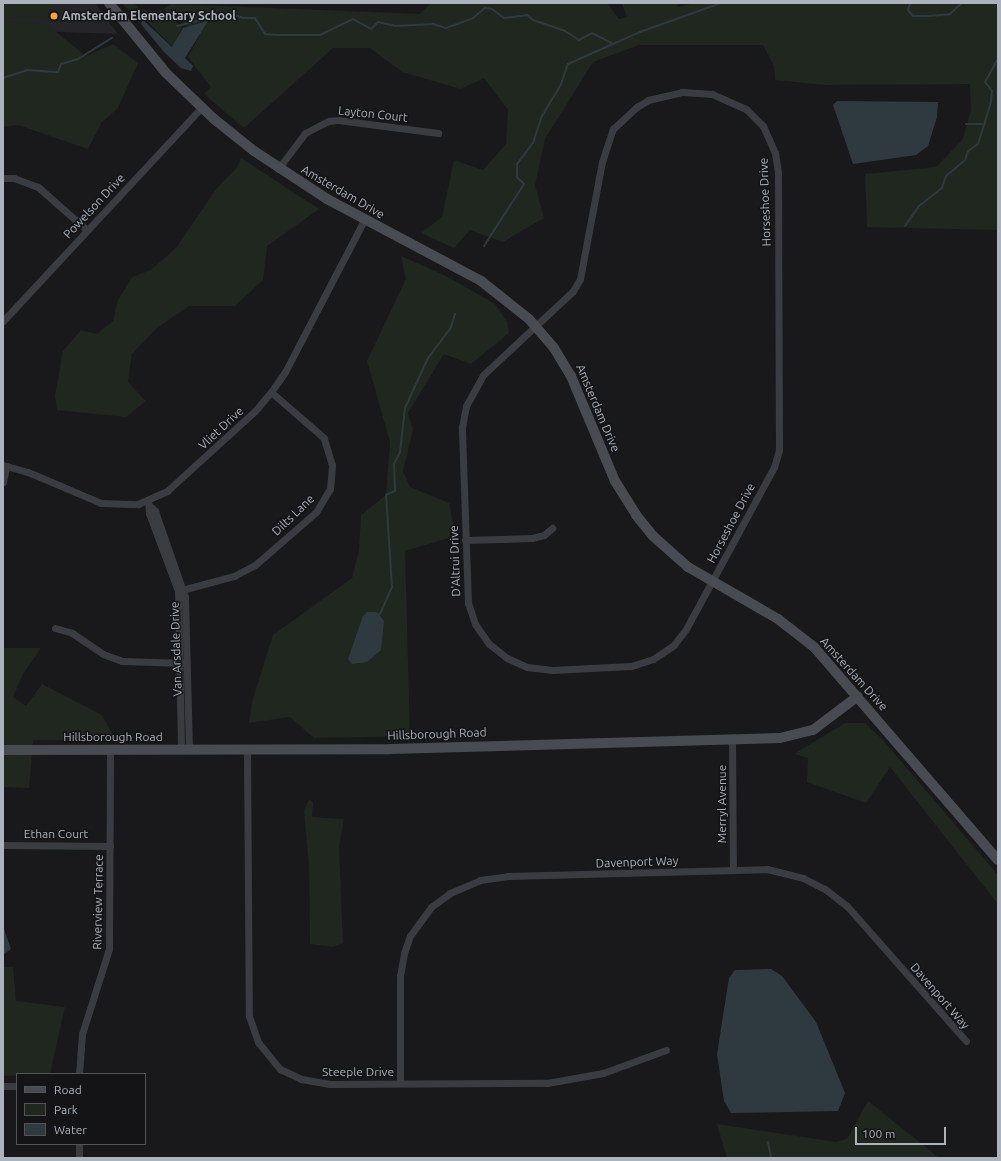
<!DOCTYPE html>
<style>
body{margin:0}
#map{position:relative;width:1001px;height:1161px;overflow:hidden;background:#19191c;font-family:Ubuntu,sans-serif}
div>[style]{position:absolute}
[style*='--x']{left:calc(var(--x)*1px);top:calc(var(--y)*1px);width:calc(var(--w)*1px);rotate:calc(var(--a)*1deg)}
.built>*{inset:0;background:#252529}
.green>*{inset:0;background:#1f271f;transform-origin:0 0}
.water>*{inset:0;background:#2f3a40}
.stream>*{height:2px;margin:-1px;padding:0 1px;transform-origin:1px;border-radius:1px;background:#2f3a40}
.street>*{height:7px;margin:-3.5px;padding:0 3.5px;transform-origin:3.5px;border-radius:3.5px;background:#3a3c41}
.secondary>*{height:10px;margin:-5px;padding:0 5px;transform-origin:5px;border-radius:5px;background:#484b51}
.dots>*{width:11px;height:11px;translate:-50% -50%;box-sizing:border-box;border:2px solid #141417;border-radius:50%}
span{translate:-50% -50%;white-space:nowrap;text-align:center;line-height:1.15;-webkit-text-stroke:3px #141417;paint-order:stroke}
.poi-label{font-size:12px;color:#acb2bb;font-weight:700}
.left{translate:0 -50%;text-align:left}
.street-label{font-size:12px;color:#acb2bb}
.frame{position:absolute;inset:0;border:4px solid #acb2bb;pointer-events:none}
.legend{position:absolute;left:16px;top:1073px;width:130px;height:72px;box-sizing:border-box;background:#141417;border:1px solid #515359;margin:0;padding:5px 7px;list-style:none;font-size:12px;color:#acb2bb}
.legend li{display:flex;align-items:center;gap:8px;height:20px}
.legend b{width:20px;border:1px solid #515359}
.scale{position:absolute;left:855px;top:1127px;width:91px;height:18px;box-sizing:border-box;border:2px solid #acb2bb;border-top:0;padding-left:5px;font-size:12px;line-height:14px;white-space:nowrap;color:#acb2bb;-webkit-text-stroke:3px #141417;paint-order:stroke}
</style>
<div id="map">
<div class="built">
<i style="clip-path:polygon(3px 3px,95px 3px,118px 34px,3px 30px)"></i>
</div>
<div class="green">
<i style="left:3px;top:3px;width:47px;height:16px"></i>
<i style="clip-path:polygon(122px 3px,134px 3px,139px 9px,152px 11px,162px 10px,182px 27px,173px 47px,144px 18px,138px 22px)"></i>
<i style="clip-path:polygon(431px 3px,607px 3px,619px 19px,627px 17px,622px 3px,677px 3px,678px 7px,695px 3px,998px 3px,998px 230px,867px 227px,865px 174px,936px 167px,963px 139px,971px 110px,970px 84px,825px 85px,775px 80px,774px 66px,763px 45px,639px 45px,593px 62px,545px 139px,535px 185px,544px 218px,503px 242px,470px 230px,454px 248px,421px 233px,442px 217px,454px 160px,483px 170px,506px 144px,508px 110px,484px 78px,461px 89px,402px 72px,370px 48px,333px 48px,244px 128px,204px 94px,211px 87px,188px 57px,200px 35px,163px 9px,171px 4px,420px 14px)"></i>
<i style="clip-path:polygon(3px 21px,46px 24px,86px 56px,113px 44px,138px 63px,118px 108px,102px 122px,88px 149px,18px 125px,3px 127px)"></i>
<i style="clip-path:polygon(241px 158px,319px 209px,267px 246px,263px 280px,235px 306px,189px 306px,157px 328px,132px 354px,128px 382px,146px 401px,126px 417px,57px 410px,55px 396px,63px 351px,81px 330px,97px 334px,113px 321px,118px 300px,132px 277px,151px 270px,176px 248px,217px 188px,237px 168px)"></i>
<i style="clip-path:polygon(401px 256px,446px 276px,495px 304px,507px 322px,509px 333px,471px 364px,444px 354px,408px 413px,413px 430px,403px 471px,410px 487px,449px 503px,453px 523px,449px 538px,405px 551px,410px 736px,314px 738px,290px 717px,249px 723px,252px 702px,273px 635px,352px 578px,359px 550px,361px 515px,386px 495px,390px 442px,367px 361px,406px 279px)"></i>
<i style="clip-path:polygon(3px 648px,41px 648px,23px 674px,13px 697px,26px 706px,42px 684px,102px 715px,116px 740px,33px 740px,29px 788px,3px 787px)"></i>
<i style="clip-path:polygon(845px 723px,865px 723px,882px 739px,998px 875px,998px 904px,890px 767px,866px 803px,807px 782px,808px 758px,794px 754px)"></i>
<i style="clip-path:polygon(309px 799px,313px 803px,312px 817px,344px 819px,339px 847px,343px 943px,333px 947px,310px 944px,309px 867px,304px 810px)"></i>
<i style="clip-path:polygon(3px 967px,13px 967px,16px 1001px,65px 1007px,50px 1074px,3px 1076px)"></i>
<i style="clip-path:polygon(868px 1101px,938px 1157px,727px 1158px,717px 1124px,836px 1142px,847px 1139px)"></i>
</div>
<div class="water">
<i style="clip-path:polygon(142px 19px,172px 47px,183px 28px,208px 21px,185px 58px,193px 66px,191px 71px,181px 68px,164px 52px,141px 24px)"></i>
<i style="clip-path:polygon(837px 101px,938px 102px,937px 117px,928px 146px,916px 155px,853px 164px,833px 105px)"></i>
<i style="clip-path:polygon(367px 612px,377px 612px,384px 621px,381px 650px,367px 662px,352px 664px,348px 659px,363px 616px)"></i>
<i style="clip-path:polygon(3px 926px,11px 949px,3px 955px)"></i>
<i style="clip-path:polygon(771px 969px,782px 976px,816px 1022px,845px 1093px,838px 1111px,731px 1113px,724px 1101px,717px 1054px,729px 978px,735px 970px)"></i>
</div>
<div class="stream">
<i style="--x:910;--y:3;--w:7;--a:106"></i>
<i style="--x:908;--y:10;--w:8;--a:50"></i>
<i style="--x:913;--y:16;--w:16;--a:0"></i>
<i style="--x:929;--y:16;--w:21;--a:-5"></i>
<i style="--x:950;--y:14;--w:16;--a:-43"></i>
<i style="--x:177;--y:26;--w:55;--a:-13.8"></i>
<i style="--x:230;--y:13;--w:14;--a:21"></i>
<i style="--x:243;--y:18;--w:12;--a:0"></i>
<i style="--x:255;--y:18;--w:19;--a:58"></i>
<i style="--x:265;--y:34;--w:13;--a:4"></i>
<i style="--x:278;--y:35;--w:42;--a:0"></i>
<i style="--x:320;--y:35;--w:37;--a:-26"></i>
<i style="--x:353;--y:19;--w:21;--a:29"></i>
<i style="--x:371;--y:29;--w:10;--a:-45"></i>
<i style="--x:378;--y:22;--w:17;--a:13"></i>
<i style="--x:395;--y:26;--w:38;--a:-3"></i>
<i style="--x:433;--y:24;--w:14;--a:17"></i>
<i style="--x:446;--y:28;--w:29;--a:-20"></i>
<i style="--x:473;--y:18;--w:16;--a:-40"></i>
<i style="--x:485;--y:8;--w:7;--a:8"></i>
<i style="--x:492;--y:9;--w:15;--a:37"></i>
<i style="--x:504;--y:18;--w:23;--a:-7"></i>
<i style="--x:527;--y:15;--w:8;--a:40"></i>
<i style="--x:533;--y:20;--w:34;--a:19"></i>
<i style="--x:565;--y:31;--w:17;--a:33"></i>
<i style="--x:579;--y:40;--w:15;--a:-28"></i>
<i style="--x:592;--y:33;--w:25;--a:27"></i>
<i style="--x:3;--y:78;--w:25;--a:-18"></i>
<i style="--x:27;--y:70;--w:31;--a:4"></i>
<i style="--x:58;--y:72;--w:9;--a:-69"></i>
<i style="--x:61;--y:64;--w:18;--a:-16"></i>
<i style="--x:78;--y:59;--w:40;--a:-32"></i>
<i style="--x:966;--y:124;--w:19;--a:0"></i>
<i style="--x:905;--y:226;--w:24;--a:-55"></i>
<i style="--x:919;--y:206;--w:29;--a:-38"></i>
<i style="--x:942;--y:188;--w:13;--a:-72"></i>
<i style="--x:946;--y:176;--w:25;--a:-40"></i>
<i style="--x:965;--y:160;--w:9;--a:-72"></i>
<i style="--x:968;--y:151;--w:12;--a:-35"></i>
<i style="--x:978;--y:144;--w:44;--a:-72.8"></i>
<i style="--x:991;--y:102;--w:11;--a:-85"></i>
<i style="--x:992;--y:91;--w:11;--a:-128"></i>
<i style="--x:985;--y:82;--w:26;--a:-61"></i>
<i style="--x:484;--y:246;--w:74;--a:-57.2"></i>
<i style="--x:524;--y:184;--w:10;--a:-135"></i>
<i style="--x:517;--y:177;--w:13;--a:-90"></i>
<i style="--x:517;--y:164;--w:26;--a:-53"></i>
<i style="--x:533;--y:143;--w:28;--a:-72"></i>
<i style="--x:542;--y:116;--w:37;--a:-59"></i>
<i style="--x:561;--y:84;--w:21;--a:-71"></i>
<i style="--x:568;--y:64;--w:79;--a:-24"></i>
<i style="--x:640;--y:32;--w:86;--a:-19.7"></i>
<i style="--x:380;--y:614;--w:30;--a:-66"></i>
<i style="--x:392;--y:587;--w:92;--a:-93.7"></i>
<i style="--x:386;--y:495;--w:10;--a:-24"></i>
<i style="--x:395;--y:491;--w:27;--a:-92"></i>
<i style="--x:394;--y:464;--w:13;--a:-63"></i>
<i style="--x:400;--y:452;--w:44;--a:-83.5"></i>
<i style="--x:405;--y:408;--w:55;--a:-65.3"></i>
<i style="--x:428;--y:358;--w:39;--a:-53"></i>
<i style="--x:451;--y:327;--w:14;--a:-73"></i>
<i style="--x:768;--y:1142;--w:16;--a:79"></i>
</div>
<div class="street">
<i style="--x:682;--y:92;--w:30;--a:4"></i>
<i style="--x:712;--y:94;--w:37;--a:24"></i>
<i style="--x:746;--y:109;--w:24;--a:45"></i>
<i style="--x:763;--y:126;--w:30;--a:66"></i>
<i style="--x:775;--y:153;--w:19;--a:81"></i>
<i style="--x:778;--y:172;--w:278;--a:89.8"></i>
<i style="--x:779;--y:450;--w:18;--a:106"></i>
<i style="--x:774;--y:467;--w:132;--a:118.5"></i>
<i style="--x:711;--y:583;--w:52;--a:118.5"></i>
<i style="--x:686;--y:629;--w:20;--a:127"></i>
<i style="--x:674;--y:645;--w:25;--a:146"></i>
<i style="--x:653;--y:659;--w:23;--a:162"></i>
<i style="--x:631;--y:666;--w:79;--a:177.1"></i>
<i style="--x:552;--y:670;--w:25;--a:-173"></i>
<i style="--x:527;--y:667;--w:22;--a:-156"></i>
<i style="--x:507;--y:658;--w:23;--a:-142"></i>
<i style="--x:489;--y:644;--w:24;--a:-125"></i>
<i style="--x:475;--y:624;--w:22;--a:-108"></i>
<i style="--x:468;--y:603;--w:176;--a:-92"></i>
<i style="--x:462;--y:427;--w:21;--a:-79"></i>
<i style="--x:466;--y:406;--w:35;--a:-61"></i>
<i style="--x:483;--y:375;--w:123;--a:-43"></i>
<i style="--x:573;--y:291;--w:14;--a:-60"></i>
<i style="--x:580;--y:279;--w:119;--a:-79.4"></i>
<i style="--x:602;--y:162;--w:35;--a:-72"></i>
<i style="--x:613;--y:129;--w:33;--a:-43"></i>
<i style="--x:637;--y:107;--w:13;--a:-32"></i>
<i style="--x:648;--y:100;--w:35;--a:-13"></i>
<i style="--x:278;--y:169;--w:45;--a:-53.1"></i>
<i style="--x:305;--y:133;--w:27;--a:-27"></i>
<i style="--x:329;--y:121;--w:9;--a:-6"></i>
<i style="--x:338;--y:120;--w:101;--a:7.4"></i>
<i style="--x:3;--y:178;--w:11;--a:0"></i>
<i style="--x:14;--y:178;--w:26;--a:21"></i>
<i style="--x:38;--y:187;--w:65;--a:41.3"></i>
<i style="--x:3;--y:321;--w:291;--a:-47.1"></i>
<i style="--x:3;--y:465;--w:26;--a:16"></i>
<i style="--x:28;--y:472;--w:79;--a:23"></i>
<i style="--x:101;--y:503;--w:37;--a:2"></i>
<i style="--x:138;--y:504;--w:32;--a:-24"></i>
<i style="--x:167;--y:491;--w:119;--a:-42.3"></i>
<i style="--x:255;--y:411;--w:25;--a:-50"></i>
<i style="--x:271;--y:392;--w:24;--a:-55"></i>
<i style="--x:285;--y:372;--w:171;--a:-62.5"></i>
<i style="--x:3;--y:482;--w:16;--a:-79"></i>
<i style="--x:148;--y:501;--w:12;--a:85"></i>
<i style="--x:149;--y:513;--w:83;--a:69.6"></i>
<i style="--x:178;--y:591;--w:159;--a:88.9"></i>
<i style="--x:151;--y:507;--w:6;--a:45"></i>
<i style="--x:155;--y:511;--w:91;--a:70.8"></i>
<i style="--x:185;--y:597;--w:153;--a:88.5"></i>
<i style="--x:465;--y:540;--w:67;--a:-1.7"></i>
<i style="--x:532;--y:538;--w:12;--a:-14"></i>
<i style="--x:544;--y:535;--w:11;--a:-41"></i>
<i style="--x:178;--y:591;--w:58;--a:-15"></i>
<i style="--x:234;--y:576;--w:24;--a:-28"></i>
<i style="--x:255;--y:565;--w:81;--a:-41"></i>
<i style="--x:316;--y:512;--w:27;--a:-59"></i>
<i style="--x:330;--y:489;--w:24;--a:-85"></i>
<i style="--x:332;--y:465;--w:28;--a:-107"></i>
<i style="--x:324;--y:438;--w:70;--a:-139"></i>
<i style="--x:55;--y:628;--w:18;--a:16"></i>
<i style="--x:72;--y:633;--w:37;--a:34"></i>
<i style="--x:103;--y:654;--w:20;--a:20"></i>
<i style="--x:122;--y:661;--w:63;--a:1.8"></i>
<i style="--x:732;--y:738;--w:131;--a:89.6"></i>
<i style="--x:247;--y:750;--w:266;--a:89.6"></i>
<i style="--x:249;--y:1016;--w:28;--a:71"></i>
<i style="--x:258;--y:1042;--w:35;--a:51"></i>
<i style="--x:280;--y:1069;--w:23;--a:25"></i>
<i style="--x:301;--y:1079;--w:29;--a:10"></i>
<i style="--x:330;--y:1084;--w:217;--a:-0.3"></i>
<i style="--x:547;--y:1083;--w:57;--a:-10.1"></i>
<i style="--x:603;--y:1073;--w:67;--a:-20.1"></i>
<i style="--x:3;--y:845;--w:107;--a:0.5"></i>
<i style="--x:79;--y:1074;--w:40;--a:-85.7"></i>
<i style="--x:82;--y:1034;--w:89;--a:-72.4"></i>
<i style="--x:109;--y:949;--w:199;--a:-89.7"></i>
<i style="--x:400;--y:1083;--w:107;--a:-90"></i>
<i style="--x:400;--y:976;--w:23;--a:-80"></i>
<i style="--x:404;--y:953;--w:18;--a:-71"></i>
<i style="--x:410;--y:936;--w:36;--a:-54"></i>
<i style="--x:431;--y:907;--w:24;--a:-36"></i>
<i style="--x:450;--y:893;--w:33;--a:-23"></i>
<i style="--x:480;--y:880;--w:28;--a:-8"></i>
<i style="--x:508;--y:876;--w:259;--a:-1.5"></i>
<i style="--x:767;--y:869;--w:37;--a:14"></i>
<i style="--x:803;--y:878;--w:25;--a:27"></i>
<i style="--x:825;--y:889;--w:28;--a:38"></i>
<i style="--x:847;--y:906;--w:180;--a:48.6"></i>
<i style="--x:3;--y:1086;--w:14;--a:0"></i>
<i style="--x:79;--y:1144;--w:14;--a:90"></i>
</div>
<div class="secondary">
<i style="--x:109;--y:3;--w:90;--a:50.8"></i>
<i style="--x:166;--y:73;--w:66;--a:43.8"></i>
<i style="--x:214;--y:119;--w:51;--a:38.7"></i>
<i style="--x:254;--y:151;--w:87;--a:33.3"></i>
<i style="--x:327;--y:199;--w:174;--a:28"></i>
<i style="--x:481;--y:281;--w:61;--a:38.4"></i>
<i style="--x:529;--y:319;--w:38;--a:49"></i>
<i style="--x:554;--y:348;--w:33;--a:59"></i>
<i style="--x:571;--y:376;--w:114;--a:67.3"></i>
<i style="--x:615;--y:481;--w:40;--a:58"></i>
<i style="--x:636;--y:515;--w:27;--a:51"></i>
<i style="--x:653;--y:536;--w:47;--a:41.5"></i>
<i style="--x:688;--y:567;--w:104;--a:30"></i>
<i style="--x:778;--y:619;--w:46;--a:37.9"></i>
<i style="--x:814;--y:647;--w:281;--a:49.2"></i>
<i style="--x:3;--y:750;--w:387;--a:-0.1"></i>
<i style="--x:390;--y:749;--w:390;--a:-1.6"></i>
<i style="--x:780;--y:738;--w:34;--a:-14"></i>
<i style="--x:813;--y:730;--w:56;--a:-37.1"></i>
</div>
<div class="dots">
<i style="left:54px;top:16px;background:#f5a238"></i>
</div>
<div class="poi-label">
<span class="left" style="left:62px;top:16px">Amsterdam Elementary School</span>
</div>
<div class="street-label">
<span style="left:373px;top:114px;rotate:6deg">Layton Court</span>
<span style="left:343px;top:192px;rotate:30deg">Amsterdam Drive</span>
<span style="left:765px;top:202px;rotate:-92deg">Horseshoe Drive</span>
<span style="left:94px;top:206px;rotate:-47deg">Powelson Drive</span>
<span style="left:598px;top:408px;rotate:67deg">Amsterdam Drive</span>
<span style="left:221px;top:428px;rotate:-43deg">Vliet Drive</span>
<span style="left:293px;top:515px;rotate:-44deg">Dilts Lane</span>
<span style="left:731px;top:523px;rotate:-62deg">Horseshoe Drive</span>
<span style="left:455px;top:561px;rotate:-92deg">D'Altrui Drive</span>
<span style="left:176px;top:649px;rotate:-92deg">Van Arsdale Drive</span>
<span style="left:854px;top:674px;rotate:48deg">Amsterdam Drive</span>
<span style="left:437px;top:734px;rotate:-2deg">Hillsborough Road</span>
<span style="left:113px;top:737px">Hillsborough Road</span>
<span style="left:722px;top:804px;rotate:-90deg">Merryl Avenue</span>
<span style="left:56px;top:834px">Ethan Court</span>
<span style="left:637px;top:862px;rotate:-2deg">Davenport Way</span>
<span style="left:98px;top:902px;rotate:-89deg">Riverview Terrace</span>
<span style="left:940px;top:996px;rotate:49deg">Davenport Way</span>
<span style="left:358px;top:1072px">Steeple Drive</span>
</div>
<div class="frame"></div>
<ul class="legend">
<li><b style="height:5px;background:#484b51"></b>Road</li>
<li><b style="height:11px;background:#1f271f"></b>Park</li>
<li><b style="height:11px;background:#2f3a40"></b>Water</li>
</ul>
<div class="scale">100 m</div>
</div>
